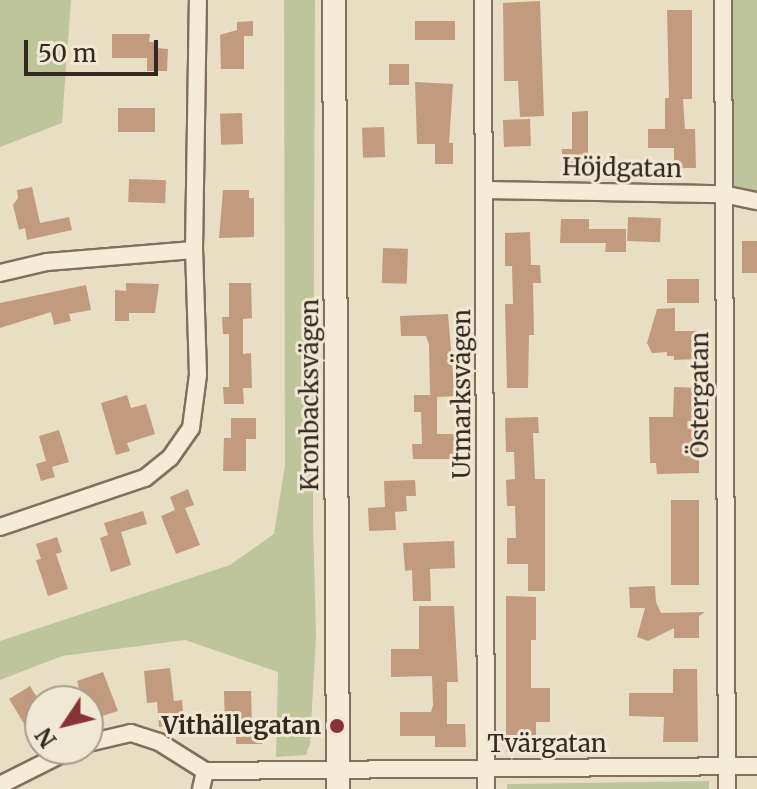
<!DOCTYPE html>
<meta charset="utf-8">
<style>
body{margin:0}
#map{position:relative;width:757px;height:789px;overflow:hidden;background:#e8dec4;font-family:Merriweather,serif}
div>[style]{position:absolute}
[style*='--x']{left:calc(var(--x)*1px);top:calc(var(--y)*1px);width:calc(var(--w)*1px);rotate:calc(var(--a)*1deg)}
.green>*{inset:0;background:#bfc59a;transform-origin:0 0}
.building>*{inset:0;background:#c29b7f;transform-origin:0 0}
.roads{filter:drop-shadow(2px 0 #81705d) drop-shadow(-2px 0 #81705d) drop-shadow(0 2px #81705d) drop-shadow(0 -2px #81705d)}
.minor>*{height:16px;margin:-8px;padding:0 8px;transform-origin:8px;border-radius:8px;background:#f4ecd6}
.tertiary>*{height:22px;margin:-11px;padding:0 11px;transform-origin:11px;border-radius:11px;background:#f4ecd6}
.dots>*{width:22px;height:22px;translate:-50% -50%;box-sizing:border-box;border:4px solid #f1e8d3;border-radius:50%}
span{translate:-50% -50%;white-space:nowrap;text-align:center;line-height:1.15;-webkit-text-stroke:6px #f1e8d3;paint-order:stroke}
.street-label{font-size:24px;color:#33291f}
.poi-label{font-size:24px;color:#33291f;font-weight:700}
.right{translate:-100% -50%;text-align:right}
.north{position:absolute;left:24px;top:685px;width:80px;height:80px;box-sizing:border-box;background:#f1e8d3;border:2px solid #a59c8b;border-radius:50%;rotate:235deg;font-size:22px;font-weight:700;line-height:32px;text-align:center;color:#33291f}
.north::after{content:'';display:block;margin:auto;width:28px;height:36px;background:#883434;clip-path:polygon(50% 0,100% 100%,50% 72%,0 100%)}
.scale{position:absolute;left:24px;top:40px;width:134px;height:36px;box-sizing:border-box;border:4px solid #33291f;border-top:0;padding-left:10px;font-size:24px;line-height:28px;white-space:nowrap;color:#33291f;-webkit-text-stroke:6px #f1e8d3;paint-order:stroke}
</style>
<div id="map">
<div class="green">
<i style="clip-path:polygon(0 0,71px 0,62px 123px,0 147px)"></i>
<i style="clip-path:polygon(284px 0,315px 0,313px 519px,316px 636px,310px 744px,306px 755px,276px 757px,278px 672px,185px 640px,62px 656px,0 680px,0 641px,230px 565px,274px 534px,285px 465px)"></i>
<i style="left:724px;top:0;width:33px;height:194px"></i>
<i style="clip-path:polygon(709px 781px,709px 789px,507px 789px,507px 784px)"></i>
</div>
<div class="building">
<i style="clip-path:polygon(540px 1px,544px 116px,520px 117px,518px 81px,504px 81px,503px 3px)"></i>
<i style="clip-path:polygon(667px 10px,692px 10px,692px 99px,683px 99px,685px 129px,695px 129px,696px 168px,674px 168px,674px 148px,648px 148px,648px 129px,665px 129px,665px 98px,669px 98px)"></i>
<i style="clip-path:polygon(253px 21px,253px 36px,244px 36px,244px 69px,221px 69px,220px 35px,237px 30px,237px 22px)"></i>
<i style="left:415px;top:21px;width:40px;height:19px"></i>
<i style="clip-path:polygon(112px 34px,150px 34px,149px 42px,156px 42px,156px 48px,168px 49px,167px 71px,147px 71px,147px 58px,112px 58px)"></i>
<i style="left:409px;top:64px;width:21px;height:20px;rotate:90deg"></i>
<i style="clip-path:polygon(415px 82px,453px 84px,449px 143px,453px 143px,453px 164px,435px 164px,435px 144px,417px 144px)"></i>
<i style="left:118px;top:108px;width:37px;height:24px"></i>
<i style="clip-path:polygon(588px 111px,588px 167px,562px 167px,562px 149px,572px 149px,572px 112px)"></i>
<i style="left:242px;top:113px;width:31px;height:22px;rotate:88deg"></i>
<i style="left:530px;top:119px;width:27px;height:27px;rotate:88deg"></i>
<i style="left:384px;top:127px;width:30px;height:22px;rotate:88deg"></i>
<i style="left:129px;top:179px;width:37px;height:23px;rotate:2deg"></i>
<i style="clip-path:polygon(32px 187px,40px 223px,69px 217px,72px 230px,27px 240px,25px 228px,19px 230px,13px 205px,18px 198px,17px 190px)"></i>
<i style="clip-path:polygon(223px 190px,249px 190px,249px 198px,254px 198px,254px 237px,219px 238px)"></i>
<i style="left:628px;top:217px;width:33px;height:24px;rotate:2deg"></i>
<i style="clip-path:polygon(561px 219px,589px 219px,589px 229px,626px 229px,626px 252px,605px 252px,606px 243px,560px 243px)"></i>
<i style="clip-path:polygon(530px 232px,531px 265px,540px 265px,541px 283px,533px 283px,534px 335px,529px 335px,528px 388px,507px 388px,505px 304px,513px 304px,512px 266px,505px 266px,505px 233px)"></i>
<i style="left:742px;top:241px;width:15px;height:32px"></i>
<i style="left:383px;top:248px;width:25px;height:35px;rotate:2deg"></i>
<i style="left:667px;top:279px;width:32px;height:24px"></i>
<i style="clip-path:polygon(126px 283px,159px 284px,155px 313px,129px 313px,129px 321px,115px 321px,115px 290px,126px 291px)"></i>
<i style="clip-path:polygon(229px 283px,251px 283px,252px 318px,243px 319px,243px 354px,251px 353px,252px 388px,243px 388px,244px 404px,224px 404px,223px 387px,229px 387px,229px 334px,223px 334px,222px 317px,229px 317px)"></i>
<i style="clip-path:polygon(86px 285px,91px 310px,69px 314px,71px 321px,54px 325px,51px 312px,0 328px,0 303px)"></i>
<i style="clip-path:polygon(675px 308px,675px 331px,699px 331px,698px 359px,674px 360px,674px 356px,667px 356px,667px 352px,652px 353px,647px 343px,657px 309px)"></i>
<i style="clip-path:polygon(448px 314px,455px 396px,437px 397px,437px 434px,456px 434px,456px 459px,413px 459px,412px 444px,422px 444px,421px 412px,414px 412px,414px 395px,430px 395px,429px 344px,426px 336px,401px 336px,400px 316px)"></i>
<i style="clip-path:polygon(674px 387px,699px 388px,699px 473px,657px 474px,656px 463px,650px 463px,649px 417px,673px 417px)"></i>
<i style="clip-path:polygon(127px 395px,131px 408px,146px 404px,155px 434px,127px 443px,130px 451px,116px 455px,101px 403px)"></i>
<i style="clip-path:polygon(538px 417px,539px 433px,533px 433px,535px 479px,545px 479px,545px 591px,528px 591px,528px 564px,507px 564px,507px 538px,516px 538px,515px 506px,507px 506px,506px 480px,515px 479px,514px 452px,506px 452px,505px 418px)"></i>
<i style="clip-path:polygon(231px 418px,256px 418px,256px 439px,246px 439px,246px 471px,223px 471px,224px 438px,231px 438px)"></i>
<i style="clip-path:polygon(59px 430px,69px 462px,52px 467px,55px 477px,41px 481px,36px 464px,46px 461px,39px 436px)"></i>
<i style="clip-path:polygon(415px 480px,416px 496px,406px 496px,407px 511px,395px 512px,396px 530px,369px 531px,368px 508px,385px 507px,384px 481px)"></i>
<i style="clip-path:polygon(188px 489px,194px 505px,185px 508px,200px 545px,176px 554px,161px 516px,175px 510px,170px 497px)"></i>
<i style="left:671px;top:500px;width:28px;height:85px"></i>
<i style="clip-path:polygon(143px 511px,147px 524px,121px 532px,131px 565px,111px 572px,100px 538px,108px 535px,104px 523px)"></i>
<i style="clip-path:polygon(57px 537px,62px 552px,56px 554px,68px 589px,48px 596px,36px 560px,41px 559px,36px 544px)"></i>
<i style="clip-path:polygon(454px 541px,455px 568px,430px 569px,431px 601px,413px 601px,412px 570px,405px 571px,403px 543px)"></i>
<i style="clip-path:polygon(655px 586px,656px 602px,661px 613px,705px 612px,699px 616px,699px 638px,674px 638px,674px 628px,648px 641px,637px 637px,645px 608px,630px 608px,629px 587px)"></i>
<i style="clip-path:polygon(506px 596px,536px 597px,536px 640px,531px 640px,531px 688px,550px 688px,550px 722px,536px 722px,536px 752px,506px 752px)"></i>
<i style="clip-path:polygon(419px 606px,454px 606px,458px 682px,447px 682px,447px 724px,465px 724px,466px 747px,435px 747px,435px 736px,400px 736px,400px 712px,431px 712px,433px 705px,432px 676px,391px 677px,391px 649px,419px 649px)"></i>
<i style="clip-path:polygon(170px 668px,174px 701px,182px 700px,184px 724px,159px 727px,157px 702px,147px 703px,144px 671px)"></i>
<i style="clip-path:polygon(673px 669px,697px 669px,698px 742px,663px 742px,664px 717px,629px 716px,629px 693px,673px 693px)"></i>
<i style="clip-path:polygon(103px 672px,118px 711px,96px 718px,90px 701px,83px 701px,77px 681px)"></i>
<i style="clip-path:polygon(30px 686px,40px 702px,40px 722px,28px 730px,9px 699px)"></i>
<i style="clip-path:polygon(224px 691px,251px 691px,252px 727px,261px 727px,262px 744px,236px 744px,236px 730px,225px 730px)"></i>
</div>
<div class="roads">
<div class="minor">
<i style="--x:483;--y:0;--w:789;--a:89.78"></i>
<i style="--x:723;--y:0;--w:789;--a:89.71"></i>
<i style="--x:485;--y:190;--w:238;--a:1"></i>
<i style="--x:723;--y:194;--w:35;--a:12"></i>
<i style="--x:0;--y:273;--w:48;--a:-13.2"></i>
<i style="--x:47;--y:262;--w:147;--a:-4.7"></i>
<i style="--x:0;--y:527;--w:153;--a:-18.7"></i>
<i style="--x:145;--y:478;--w:32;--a:-39"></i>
<i style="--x:170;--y:458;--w:37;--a:-55"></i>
<i style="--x:191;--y:428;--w:53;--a:-82.5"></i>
<i style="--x:198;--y:375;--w:125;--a:-91.8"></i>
<i style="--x:194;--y:250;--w:250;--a:-89.1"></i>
<i style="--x:88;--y:743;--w:44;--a:-13.1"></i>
<i style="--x:131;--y:733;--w:29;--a:18"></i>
<i style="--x:159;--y:742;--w:54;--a:32.2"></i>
<i style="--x:205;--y:771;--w:552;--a:-0.52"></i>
<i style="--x:0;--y:785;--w:80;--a:-26.6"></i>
<i style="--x:201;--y:789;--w:18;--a:-77"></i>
</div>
<div class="tertiary">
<i style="--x:334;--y:0;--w:789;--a:89.71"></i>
</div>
</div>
<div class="dots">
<i style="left:337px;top:726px;background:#883434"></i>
</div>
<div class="street-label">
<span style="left:622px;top:168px;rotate:1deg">Höjdgatan</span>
<span style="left:462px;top:394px;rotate:-90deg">Utmarksvägen</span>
<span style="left:310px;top:395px;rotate:-90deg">Kronbacksvägen</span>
<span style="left:700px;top:395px;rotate:-90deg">Östergatan</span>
<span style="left:547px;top:744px">Tvärgatan</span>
</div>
<div class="poi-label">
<span class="right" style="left:321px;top:726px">Vithällegatan</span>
</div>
<div class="north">N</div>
<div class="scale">50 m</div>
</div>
